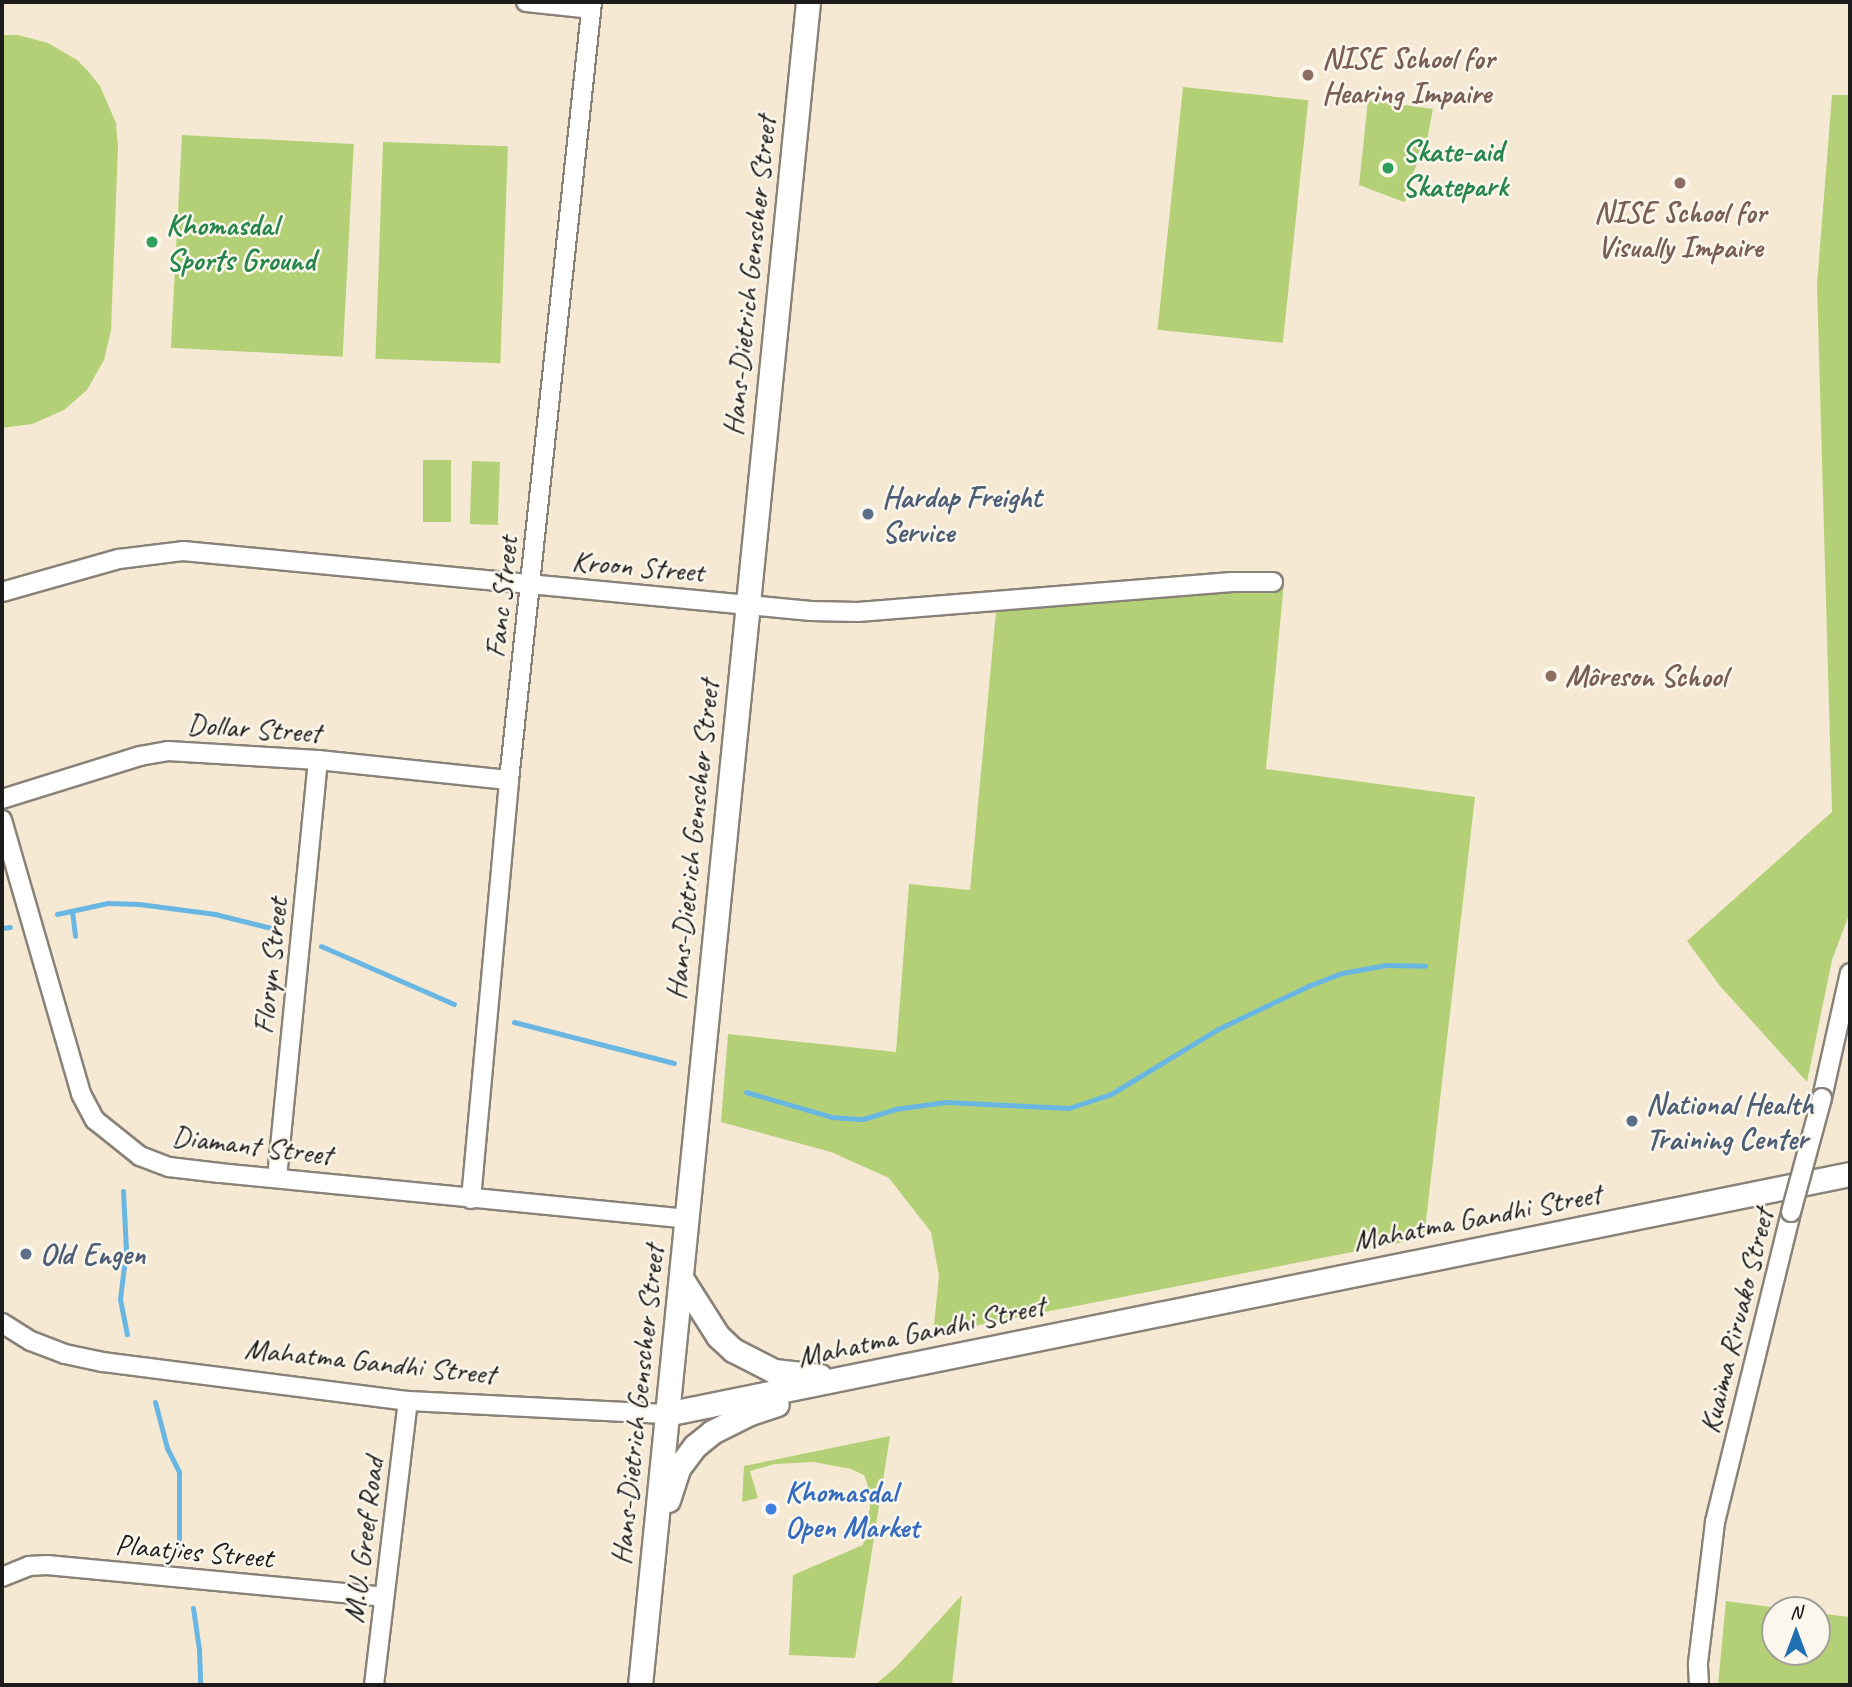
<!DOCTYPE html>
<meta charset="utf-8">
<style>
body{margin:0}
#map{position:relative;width:1852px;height:1687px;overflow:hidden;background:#f6e9d4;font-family:Caveat,sans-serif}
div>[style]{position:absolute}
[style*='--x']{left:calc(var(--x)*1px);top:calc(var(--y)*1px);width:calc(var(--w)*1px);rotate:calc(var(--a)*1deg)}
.green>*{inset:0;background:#b3d077;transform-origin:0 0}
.stream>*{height:5px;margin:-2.5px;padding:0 2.5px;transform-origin:2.5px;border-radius:2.5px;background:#69b6e3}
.roads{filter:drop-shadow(2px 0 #898278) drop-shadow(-2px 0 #898278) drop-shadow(0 2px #898278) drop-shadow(0 -2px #898278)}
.minor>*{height:18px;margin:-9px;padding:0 9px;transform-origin:9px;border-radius:9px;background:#fff}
.tertiary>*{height:23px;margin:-11.5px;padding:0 11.5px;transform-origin:11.5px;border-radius:11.5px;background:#fff}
.bridges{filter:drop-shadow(2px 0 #898278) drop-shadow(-2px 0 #898278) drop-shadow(0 2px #898278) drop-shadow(0 -2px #898278)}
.minor-bridge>*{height:18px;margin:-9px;padding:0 9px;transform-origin:9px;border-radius:9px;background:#fff}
.dots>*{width:19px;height:19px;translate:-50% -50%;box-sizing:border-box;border:4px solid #fbf7ec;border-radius:50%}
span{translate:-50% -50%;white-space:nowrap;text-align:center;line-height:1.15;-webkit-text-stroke:5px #fbf7ec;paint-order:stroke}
.education-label{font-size:30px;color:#785e54;font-weight:700}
.left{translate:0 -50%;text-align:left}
.leisure-label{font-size:30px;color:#27864d;font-weight:700}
.street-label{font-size:30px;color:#1c1c1c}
.service-label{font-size:30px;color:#4e5e75;font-weight:700}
.shop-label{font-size:30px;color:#366cbe;font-weight:700}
.frame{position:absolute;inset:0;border:4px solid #1c1c1c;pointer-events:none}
.north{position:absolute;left:1761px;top:1596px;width:70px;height:70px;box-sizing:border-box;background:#fbf7ec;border:2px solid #a29f99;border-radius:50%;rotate:0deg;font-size:19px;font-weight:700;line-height:28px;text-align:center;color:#1c1c1c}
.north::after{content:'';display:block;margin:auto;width:24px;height:32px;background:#1f6fb2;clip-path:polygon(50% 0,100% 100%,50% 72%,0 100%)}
</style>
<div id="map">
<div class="green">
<i style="clip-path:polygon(2px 35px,18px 35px,48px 43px,77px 60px,88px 71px,100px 86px,116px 123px,118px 147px,111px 330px,104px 360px,87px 390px,64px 410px,32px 424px,2px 428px)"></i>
<i style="left:1183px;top:87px;width:126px;height:244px;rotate:6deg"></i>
<i style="clip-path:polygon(1832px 95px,1850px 95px,1850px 912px,1832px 960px,1807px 1082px,1720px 986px,1687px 941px,1832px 812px,1817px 285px)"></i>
<i style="clip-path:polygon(1368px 100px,1433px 109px,1427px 140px,1406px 190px,1409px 197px,1404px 202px,1359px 185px)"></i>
<i style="left:182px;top:135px;width:172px;height:213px;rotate:3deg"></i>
<i style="left:383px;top:142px;width:125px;height:217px;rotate:2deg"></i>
<i style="left:423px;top:460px;width:28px;height:62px"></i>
<i style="left:472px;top:461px;width:28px;height:63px;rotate:2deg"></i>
<i style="clip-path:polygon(1263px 581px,1284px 583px,1266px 769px,1475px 797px,1424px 1238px,933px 1334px,939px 1276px,931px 1232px,889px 1178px,831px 1152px,721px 1122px,728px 1034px,896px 1052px,909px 884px,970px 890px,997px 601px)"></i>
<i style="clip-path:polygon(890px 1436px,855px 1658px,789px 1655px,793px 1575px,863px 1545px,870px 1507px,868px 1486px,864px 1475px,851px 1469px,814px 1462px,775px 1464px,750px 1471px,758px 1498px,742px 1502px,744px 1466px)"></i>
<i style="clip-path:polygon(962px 1595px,952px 1685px,875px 1685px,897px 1666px)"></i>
<i style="clip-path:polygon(1726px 1601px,1793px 1610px,1775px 1610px,1775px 1652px,1817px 1652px,1817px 1613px,1850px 1617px,1850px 1685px,1718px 1685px)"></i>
</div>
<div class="stream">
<i style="--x:72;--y:911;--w:25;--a:83"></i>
<i style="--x:57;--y:914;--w:52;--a:-12.2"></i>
<i style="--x:108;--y:903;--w:31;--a:2"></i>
<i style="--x:139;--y:904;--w:77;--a:7.5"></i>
<i style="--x:215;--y:914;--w:58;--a:14"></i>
<i style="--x:2;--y:928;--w:8;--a:-7"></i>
<i style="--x:321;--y:946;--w:145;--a:23.6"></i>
<i style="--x:514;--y:1022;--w:165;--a:14.4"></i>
<i style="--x:746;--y:1092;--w:90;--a:16.2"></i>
<i style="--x:832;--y:1117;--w:31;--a:4"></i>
<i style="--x:863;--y:1119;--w:34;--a:-17"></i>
<i style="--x:895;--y:1109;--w:51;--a:-7.8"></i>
<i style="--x:946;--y:1102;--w:123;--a:2.8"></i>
<i style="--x:1069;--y:1108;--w:44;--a:-18.4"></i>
<i style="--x:1111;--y:1094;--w:125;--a:-31.3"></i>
<i style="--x:1218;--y:1029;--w:100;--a:-25.5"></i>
<i style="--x:1308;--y:986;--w:36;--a:-21"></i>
<i style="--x:1342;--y:973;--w:45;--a:-10.3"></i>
<i style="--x:1386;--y:965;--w:39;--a:1"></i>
<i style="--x:123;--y:1191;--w:59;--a:87.1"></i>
<i style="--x:126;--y:1250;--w:49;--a:97"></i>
<i style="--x:120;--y:1299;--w:36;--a:79"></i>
<i style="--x:155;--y:1402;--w:48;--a:75.4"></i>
<i style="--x:167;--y:1448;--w:27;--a:63"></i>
<i style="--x:179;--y:1472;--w:75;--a:90"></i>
<i style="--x:193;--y:1608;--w:41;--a:81.7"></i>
<i style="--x:199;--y:1649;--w:36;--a:88"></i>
</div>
<div class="roads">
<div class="minor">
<i style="--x:526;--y:2;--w:65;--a:6.1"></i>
<i style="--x:2;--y:592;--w:122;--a:-15.8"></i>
<i style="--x:119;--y:559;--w:64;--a:-7.1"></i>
<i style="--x:183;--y:551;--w:631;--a:5.46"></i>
<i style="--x:811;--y:611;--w:47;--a:1.2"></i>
<i style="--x:858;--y:612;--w:375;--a:-4.6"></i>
<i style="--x:1232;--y:582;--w:41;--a:0"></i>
<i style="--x:2;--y:799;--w:145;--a:-17.3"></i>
<i style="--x:140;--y:756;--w:28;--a:-10"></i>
<i style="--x:168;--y:751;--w:150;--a:3.4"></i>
<i style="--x:318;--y:760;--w:192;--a:6"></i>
<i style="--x:2;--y:820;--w:285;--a:73.9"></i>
<i style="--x:81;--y:1094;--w:30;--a:62"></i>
<i style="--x:95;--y:1120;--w:58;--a:38.7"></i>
<i style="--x:140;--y:1156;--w:31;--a:21"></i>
<i style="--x:169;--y:1167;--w:51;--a:6.7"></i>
<i style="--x:220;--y:1173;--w:469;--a:5.6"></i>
<i style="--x:1822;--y:1098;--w:128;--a:-77.4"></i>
<i style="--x:277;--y:1178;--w:420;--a:-84.4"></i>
<i style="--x:471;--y:1199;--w:421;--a:-84.8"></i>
<i style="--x:509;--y:780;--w:782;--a:-83.91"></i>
<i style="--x:2;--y:1323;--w:34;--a:32"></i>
<i style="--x:31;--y:1341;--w:36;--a:21"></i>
<i style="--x:65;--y:1354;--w:39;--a:12"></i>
<i style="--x:103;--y:1362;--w:307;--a:7.3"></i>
<i style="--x:408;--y:1401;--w:258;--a:2.9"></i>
<i style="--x:2;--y:1577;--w:29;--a:-22"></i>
<i style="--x:29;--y:1566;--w:18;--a:-3"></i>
<i style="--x:47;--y:1565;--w:338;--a:5.4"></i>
<i style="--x:374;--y:1685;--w:286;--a:-83.2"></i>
<i style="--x:1699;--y:1685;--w:22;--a:-93"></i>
<i style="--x:1698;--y:1663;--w:142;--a:-83.1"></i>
<i style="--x:1715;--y:1522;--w:319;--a:-76.2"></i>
</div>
<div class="tertiary">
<i style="--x:681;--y:1278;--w:69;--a:57.5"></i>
<i style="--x:718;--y:1336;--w:21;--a:43"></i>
<i style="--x:733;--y:1350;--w:46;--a:27.1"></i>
<i style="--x:774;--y:1371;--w:46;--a:6.2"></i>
<i style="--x:666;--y:1414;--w:1208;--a:-11.46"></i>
<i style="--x:668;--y:1500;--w:35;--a:-72"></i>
<i style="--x:679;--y:1467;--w:26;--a:-53"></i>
<i style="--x:695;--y:1446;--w:22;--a:-39"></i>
<i style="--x:712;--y:1432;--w:42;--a:-26.6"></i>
<i style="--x:750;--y:1413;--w:28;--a:-18"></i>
<i style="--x:640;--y:1685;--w:1691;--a:-84.3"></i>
</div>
</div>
<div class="bridges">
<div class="minor-bridge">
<i style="--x:1791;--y:1212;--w:118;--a:-74.8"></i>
</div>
</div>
<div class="dots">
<i style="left:1308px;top:75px;background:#8d6e63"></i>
<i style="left:1388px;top:168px;background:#2e9e5b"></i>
<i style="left:1680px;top:183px;background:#8d6e63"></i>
<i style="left:152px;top:242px;background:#2e9e5b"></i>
<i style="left:868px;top:514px;background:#5c6f8a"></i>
<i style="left:1551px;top:676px;background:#8d6e63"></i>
<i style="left:1632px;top:1121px;background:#5c6f8a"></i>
<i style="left:26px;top:1254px;background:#5c6f8a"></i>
<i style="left:771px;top:1509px;background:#3f7fe0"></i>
</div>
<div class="education-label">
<span class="left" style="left:1322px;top:75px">NISE School for<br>Hearing Impaire</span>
<span style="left:1680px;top:229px">NISE School for<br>Visually Impaire</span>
<span class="left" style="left:1565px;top:676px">Môreson School</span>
</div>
<div class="leisure-label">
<span class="left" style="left:1402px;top:168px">Skate-aid<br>Skatepark</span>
<span class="left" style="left:166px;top:242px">Khomasdal<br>Sports Ground</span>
</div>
<div class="street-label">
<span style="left:749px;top:276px;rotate:-84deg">Hans-Dietrich Genscher Street</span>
<span style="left:638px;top:566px;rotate:5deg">Kroon Street</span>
<span style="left:501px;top:597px;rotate:-84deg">Fanc Street</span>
<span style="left:254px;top:728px;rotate:4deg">Dollar Street</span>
<span style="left:692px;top:840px;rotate:-84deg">Hans-Dietrich Genscher Street</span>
<span style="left:270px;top:966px;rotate:-84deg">Floryn Street</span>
<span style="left:252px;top:1145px;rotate:7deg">Diamant Street</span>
<span style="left:1477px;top:1217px;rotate:-11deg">Mahatma Gandhi Street</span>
<span style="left:1736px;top:1321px;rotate:-76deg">Kuaima Riruako Street</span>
<span style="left:921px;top:1331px;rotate:-12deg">Mahatma Gandhi Street</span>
<span style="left:370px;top:1361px;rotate:6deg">Mahatma Gandhi Street</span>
<span style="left:637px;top:1405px;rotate:-84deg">Hans-Dietrich Genscher Street</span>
<span style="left:363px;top:1540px;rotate:-83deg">M.U. Greef Road</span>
<span style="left:194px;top:1551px;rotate:5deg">Plaatjies Street</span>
</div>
<div class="service-label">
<span class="left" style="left:882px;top:514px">Hardap Freight<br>Service</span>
<span class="left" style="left:1646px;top:1121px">National Health<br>Training Center</span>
<span class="left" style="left:40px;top:1254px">Old Engen</span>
</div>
<div class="shop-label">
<span class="left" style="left:785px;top:1509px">Khomasdal<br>Open Market</span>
</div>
<div class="frame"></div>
<div class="north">N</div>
</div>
